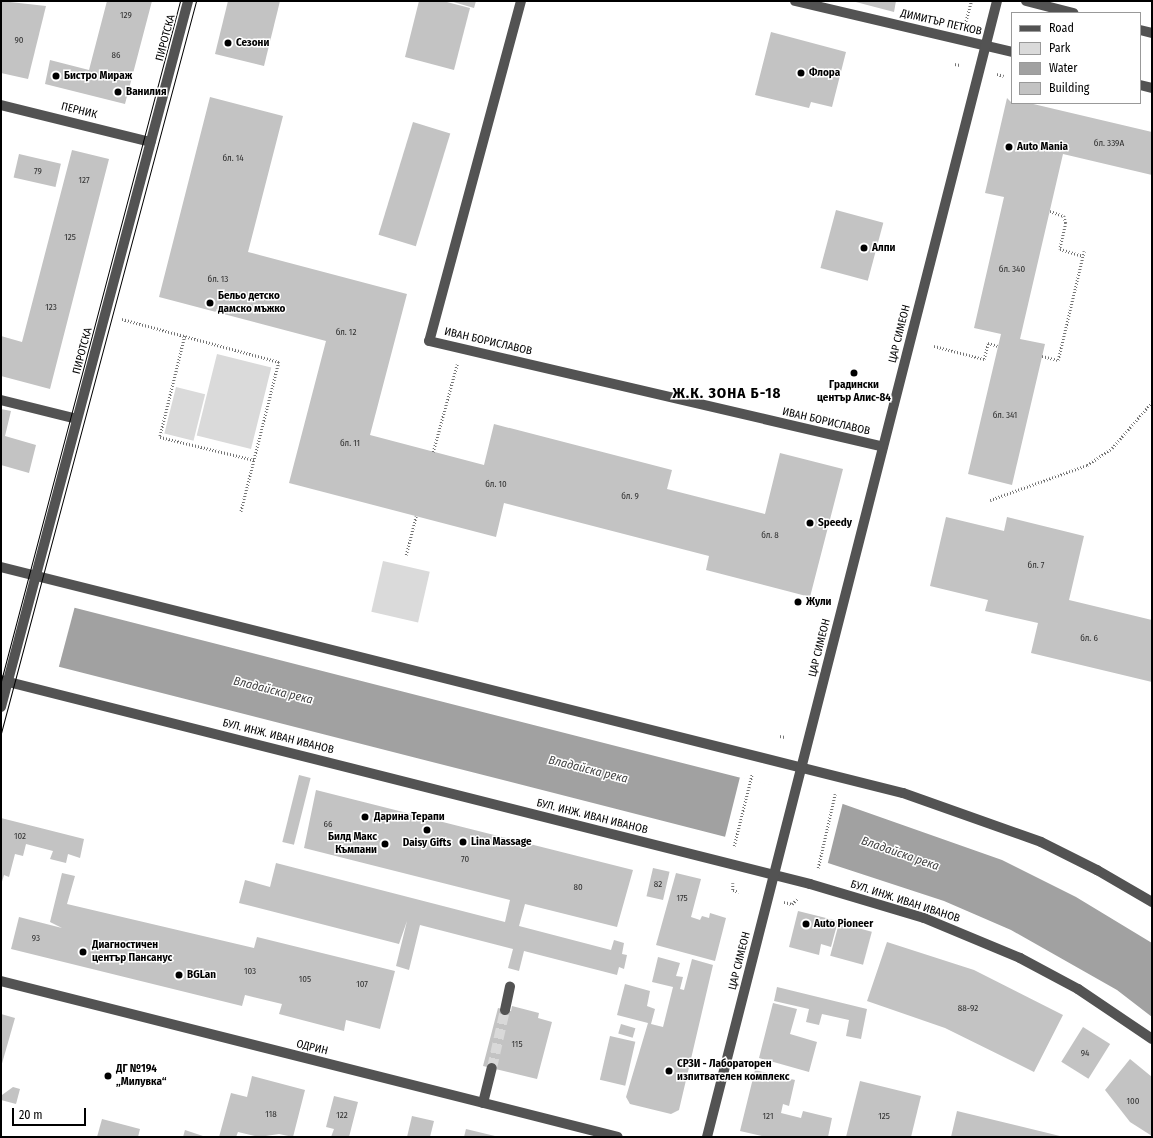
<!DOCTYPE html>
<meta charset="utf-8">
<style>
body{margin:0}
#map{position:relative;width:1153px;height:1138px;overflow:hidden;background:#fff;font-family:"Fira Sans Condensed",sans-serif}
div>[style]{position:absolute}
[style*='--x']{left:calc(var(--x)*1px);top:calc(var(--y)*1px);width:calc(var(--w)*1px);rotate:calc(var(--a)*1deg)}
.green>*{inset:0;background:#dadada;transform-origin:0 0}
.water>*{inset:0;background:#a1a1a1}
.pier>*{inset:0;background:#fff;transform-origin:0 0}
.building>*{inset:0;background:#c3c3c3;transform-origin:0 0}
.minor-tunnel>*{height:10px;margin-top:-5px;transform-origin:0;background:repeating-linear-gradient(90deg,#d9d9d9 0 10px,transparent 0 15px)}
.path>*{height:2.5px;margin-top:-1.25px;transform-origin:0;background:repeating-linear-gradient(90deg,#757575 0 1px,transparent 0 3px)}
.minor>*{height:10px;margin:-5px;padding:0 5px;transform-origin:5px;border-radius:5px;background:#535353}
.tram>*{height:1px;margin:-0.5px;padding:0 0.5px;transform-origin:0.5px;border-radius:0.5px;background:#000}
.dots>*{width:11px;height:11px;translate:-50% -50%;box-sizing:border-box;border:2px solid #fff;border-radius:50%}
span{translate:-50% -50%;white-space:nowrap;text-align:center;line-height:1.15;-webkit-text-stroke:3px #fff;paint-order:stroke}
.number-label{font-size:9px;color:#313131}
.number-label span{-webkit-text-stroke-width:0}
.street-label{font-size:11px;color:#000}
.poi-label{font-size:11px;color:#000;font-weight:700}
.left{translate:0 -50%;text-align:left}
.right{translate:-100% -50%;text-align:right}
.water-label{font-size:12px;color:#424242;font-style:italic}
.district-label{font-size:15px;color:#000;font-weight:700;letter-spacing:1px}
.frame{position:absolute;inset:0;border:2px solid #000;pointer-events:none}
.legend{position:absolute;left:1011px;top:12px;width:130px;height:92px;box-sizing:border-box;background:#fff;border:1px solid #999;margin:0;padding:5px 7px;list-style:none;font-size:12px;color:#000}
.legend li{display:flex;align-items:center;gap:8px;height:20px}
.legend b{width:20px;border:1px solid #999}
.scale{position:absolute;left:12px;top:1108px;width:74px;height:18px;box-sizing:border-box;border:2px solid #000;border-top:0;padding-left:5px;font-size:12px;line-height:14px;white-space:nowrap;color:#000;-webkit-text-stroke:3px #fff;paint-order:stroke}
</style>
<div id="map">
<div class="green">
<i style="left:217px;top:354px;width:56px;height:84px;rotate:14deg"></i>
<i style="left:176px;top:387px;width:30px;height:48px;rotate:14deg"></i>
<i style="left:383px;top:561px;width:48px;height:52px;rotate:13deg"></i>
</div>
<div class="water">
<i style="clip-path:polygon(1px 589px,843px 804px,1002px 860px,1076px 897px,1152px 943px,1152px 1017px,1117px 990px,1011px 930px,944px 901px,828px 863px,1px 652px)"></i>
</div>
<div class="pier">
<i style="clip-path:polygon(1px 587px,75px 606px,58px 670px,1px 654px)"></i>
<i style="left:740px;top:777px;width:106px;height:64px;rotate:14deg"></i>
</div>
<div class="building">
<i style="clip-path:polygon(1px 1px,46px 6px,28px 79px,1px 73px)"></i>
<i style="clip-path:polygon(107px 1px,152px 1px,125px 104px,45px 84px,50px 60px,89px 70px)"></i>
<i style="clip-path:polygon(228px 1px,280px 1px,264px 66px,215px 54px)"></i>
<i style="clip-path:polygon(419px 1px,443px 1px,470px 8px,454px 70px,405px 57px)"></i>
<i style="clip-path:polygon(450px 1px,476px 1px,474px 8px)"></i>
<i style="clip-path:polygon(852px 1px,896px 1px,894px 12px)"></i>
<i style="clip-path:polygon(771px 32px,846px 52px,832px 107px,811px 102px,809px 108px,755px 95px)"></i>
<i style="clip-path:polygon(210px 97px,283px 116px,248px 252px,407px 294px,370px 435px,484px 465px,494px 424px,672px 470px,667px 489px,765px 514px,780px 453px,843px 469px,810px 597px,706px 570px,709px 556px,504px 503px,496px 537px,289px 483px,326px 341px,159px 297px)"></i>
<i style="clip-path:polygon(1007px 98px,1012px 103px,1029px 103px,1152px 132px,1152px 175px,1063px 154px,1020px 339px,1045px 344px,1012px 485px,968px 474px,1001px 334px,974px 328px,1004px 197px,985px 193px)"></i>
<i style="left:413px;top:122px;width:39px;height:118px;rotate:17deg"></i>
<i style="clip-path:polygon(72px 150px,109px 159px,50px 389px,1px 376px,1px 336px,22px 342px)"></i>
<i style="left:19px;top:154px;width:43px;height:24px;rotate:13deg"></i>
<i style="left:836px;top:210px;width:49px;height:60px;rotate:15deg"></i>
<i style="clip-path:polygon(1px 409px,11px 411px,5px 436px,36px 445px,29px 473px,1px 465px)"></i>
<i style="clip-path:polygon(946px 517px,1004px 531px,1007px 517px,1084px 536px,1069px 600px,1152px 620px,1152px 682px,1031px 653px,1038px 623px,985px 611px,988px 600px,930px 586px)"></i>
<i style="left:299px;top:775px;width:12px;height:69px;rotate:14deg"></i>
<i style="clip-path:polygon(316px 790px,633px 870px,617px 927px,525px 904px,519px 926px,611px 950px,614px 940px,624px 943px,622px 954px,627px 955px,624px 969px,619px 967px,617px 975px,524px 951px,519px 971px,508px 968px,513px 949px,420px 925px,409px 970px,396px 966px,407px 921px,399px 944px,239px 903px,245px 880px,270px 887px,276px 863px,505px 922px,510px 900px,304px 848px)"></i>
<i style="clip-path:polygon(1px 818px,84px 839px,80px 858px,68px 854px,66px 863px,50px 859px,53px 851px,26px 844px,23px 856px,15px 854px,9px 877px,4px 875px,1px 885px)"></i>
<i style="left:653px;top:868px;width:17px;height:29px;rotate:13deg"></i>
<i style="clip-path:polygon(62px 873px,75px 876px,67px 904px,254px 948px,257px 937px,395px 971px,380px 1029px,346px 1020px,344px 1031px,279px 1014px,282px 1004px,245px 995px,242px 1006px,11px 949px,19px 917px,62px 928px,50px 922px)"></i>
<i style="clip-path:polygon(676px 873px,701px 879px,691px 917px,700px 920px,702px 916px,709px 918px,710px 913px,726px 918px,715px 961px,656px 945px)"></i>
<i style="clip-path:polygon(798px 911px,838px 921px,831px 947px,821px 944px,819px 955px,789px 947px)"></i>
<i style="left:839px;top:923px;width:34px;height:34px;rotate:15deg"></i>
<i style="clip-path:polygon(887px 942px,974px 970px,1063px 1015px,1034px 1072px,945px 1028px,867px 1001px)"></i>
<i style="clip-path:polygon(658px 957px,680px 963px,676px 976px,683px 977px,680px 989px,684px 990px,692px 959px,713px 965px,679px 1110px,671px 1114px,630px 1104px,626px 1097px,648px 1023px,617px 1015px,625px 984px,650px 991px,647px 1006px,655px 1009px,651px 1024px,663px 1027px,673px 987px,652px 982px)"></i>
<i style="clip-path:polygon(777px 987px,867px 1009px,861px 1039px,846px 1036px,849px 1020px,822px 1014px,819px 1025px,806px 1022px,809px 1009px,774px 1001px)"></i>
<i style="clip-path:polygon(773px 1003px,797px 1009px,790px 1034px,817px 1042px,809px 1072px,759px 1058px)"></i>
<i style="clip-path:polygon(512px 1006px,539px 1013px,538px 1018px,552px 1022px,537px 1079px,483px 1066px,498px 1008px,511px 1011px)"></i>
<i style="clip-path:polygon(1px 1014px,15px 1018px,1px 1067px)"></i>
<i style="left:621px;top:1024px;width:15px;height:10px;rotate:16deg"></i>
<i style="left:1083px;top:1027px;width:32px;height:41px;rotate:32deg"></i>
<i style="left:610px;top:1036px;width:26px;height:45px;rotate:13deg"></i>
<i style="clip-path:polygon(1130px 1059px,1152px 1077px,1152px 1136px,1130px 1122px,1105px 1090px)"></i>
<i style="clip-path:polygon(755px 1070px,795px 1080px,789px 1106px,783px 1104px,781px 1113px,801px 1118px,803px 1111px,832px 1118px,828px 1137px,766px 1137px,740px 1131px)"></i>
<i style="clip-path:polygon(252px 1076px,305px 1090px,293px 1137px,279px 1134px,259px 1137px,238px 1132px,236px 1137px,219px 1137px,231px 1093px,247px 1097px)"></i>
<i style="clip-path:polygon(860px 1081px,921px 1096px,911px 1137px,846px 1137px)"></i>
<i style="clip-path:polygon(13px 1087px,20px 1089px,16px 1104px,1px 1100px,2px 1095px)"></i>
<i style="clip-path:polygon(334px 1096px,358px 1102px,349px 1137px,331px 1137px,334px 1129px,326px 1127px)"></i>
<i style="clip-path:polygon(957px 1111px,1060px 1136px,1060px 1137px,951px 1137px)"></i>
<i style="clip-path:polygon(412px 1116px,434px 1121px,430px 1137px,407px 1137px)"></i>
<i style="clip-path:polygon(102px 1119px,140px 1129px,138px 1137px,97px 1137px)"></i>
<i style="clip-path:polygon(466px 1129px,495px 1136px,495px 1137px,464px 1137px)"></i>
<i style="clip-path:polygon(185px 1130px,206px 1137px,183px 1137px)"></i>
</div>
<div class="minor-tunnel">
<i style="--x:492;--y:1068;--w:59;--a:-77.4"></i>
</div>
<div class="path">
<i style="--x:965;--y:24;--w:24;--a:-75"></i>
<i style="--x:955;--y:64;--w:5;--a:11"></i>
<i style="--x:997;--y:74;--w:7;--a:16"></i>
<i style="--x:1050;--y:211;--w:15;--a:20"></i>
<i style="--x:1064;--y:216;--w:7;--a:74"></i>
<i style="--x:1066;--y:223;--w:27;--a:103"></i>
<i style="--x:1060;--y:249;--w:24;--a:17"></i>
<i style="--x:122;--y:319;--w:163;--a:15.3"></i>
<i style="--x:279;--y:362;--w:155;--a:104.2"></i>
<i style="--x:185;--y:336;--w:104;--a:103.9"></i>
<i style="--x:160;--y:437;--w:97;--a:13.7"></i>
<i style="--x:934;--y:346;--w:52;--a:14.6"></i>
<i style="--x:984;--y:359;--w:16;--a:-76"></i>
<i style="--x:988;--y:343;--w:10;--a:17"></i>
<i style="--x:1042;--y:356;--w:16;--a:14"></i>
<i style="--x:1058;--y:360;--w:112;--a:-76.6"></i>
<i style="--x:433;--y:452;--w:91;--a:-74.7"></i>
<i style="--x:990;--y:500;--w:103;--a:-19.8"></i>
<i style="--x:1087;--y:465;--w:30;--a:-34"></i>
<i style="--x:1112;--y:448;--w:61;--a:-49"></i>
<i style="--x:406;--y:555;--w:40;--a:-75.6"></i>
<i style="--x:780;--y:736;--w:5;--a:11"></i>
<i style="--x:734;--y:846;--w:74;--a:-76"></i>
<i style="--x:818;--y:868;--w:76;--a:-77.1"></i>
<i style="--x:733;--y:883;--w:7;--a:90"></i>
<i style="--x:733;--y:890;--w:6;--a:18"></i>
<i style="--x:784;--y:902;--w:8;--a:14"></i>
<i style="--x:792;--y:904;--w:7;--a:-45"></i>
</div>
<div class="minor">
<i style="--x:521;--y:1;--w:352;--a:105.1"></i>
<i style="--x:429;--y:341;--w:466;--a:13.1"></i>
<i style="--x:795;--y:1;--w:223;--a:13.2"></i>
<i style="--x:1026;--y:1;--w:49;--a:14.3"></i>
<i style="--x:1140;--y:30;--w:12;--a:14"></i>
<i style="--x:1140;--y:85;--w:12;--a:14"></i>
<i style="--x:1;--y:105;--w:154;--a:13.9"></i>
<i style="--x:1;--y:400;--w:78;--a:14"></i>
<i style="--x:1;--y:567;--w:930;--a:14.07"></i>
<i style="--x:903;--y:793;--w:146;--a:19.5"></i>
<i style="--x:1041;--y:842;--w:63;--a:26.6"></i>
<i style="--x:1097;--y:870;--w:64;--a:30.2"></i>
<i style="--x:1;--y:680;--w:834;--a:14.15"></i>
<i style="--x:810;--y:884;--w:119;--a:16.6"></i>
<i style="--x:924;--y:918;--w:104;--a:22.6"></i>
<i style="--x:1020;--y:958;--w:66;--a:28.1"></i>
<i style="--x:1078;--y:989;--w:89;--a:34"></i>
<i style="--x:1;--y:707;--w:730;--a:-75.16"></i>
<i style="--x:1;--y:981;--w:636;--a:14.19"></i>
<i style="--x:505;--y:1010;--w:24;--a:-78"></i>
<i style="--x:483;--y:1103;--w:36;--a:-76"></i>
<i style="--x:707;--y:1137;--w:1172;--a:-75.68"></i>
</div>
<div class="tram">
<i style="--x:1;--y:681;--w:703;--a:-75.25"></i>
<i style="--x:1;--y:733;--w:758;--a:-75.08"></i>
</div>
<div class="dots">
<i style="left:228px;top:43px;background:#000"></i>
<i style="left:801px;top:73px;background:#000"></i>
<i style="left:56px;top:76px;background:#000"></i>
<i style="left:118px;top:92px;background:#000"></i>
<i style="left:1009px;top:147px;background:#000"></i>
<i style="left:864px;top:248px;background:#000"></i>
<i style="left:210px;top:303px;background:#000"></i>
<i style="left:854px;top:373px;background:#000"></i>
<i style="left:810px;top:523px;background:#000"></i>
<i style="left:798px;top:602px;background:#000"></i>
<i style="left:365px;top:817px;background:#000"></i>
<i style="left:427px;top:830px;background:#000"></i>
<i style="left:463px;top:842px;background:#000"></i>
<i style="left:385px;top:844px;background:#000"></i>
<i style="left:806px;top:924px;background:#000"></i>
<i style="left:83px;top:952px;background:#000"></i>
<i style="left:179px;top:975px;background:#000"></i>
<i style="left:669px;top:1071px;background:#000"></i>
<i style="left:108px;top:1076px;background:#000"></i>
</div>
<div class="number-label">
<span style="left:126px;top:15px">129</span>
<span style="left:19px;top:40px">90</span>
<span style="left:116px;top:55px">86</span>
<span style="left:1109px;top:143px">бл. 339А</span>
<span style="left:233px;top:158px">бл. 14</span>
<span style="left:38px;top:171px">79</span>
<span style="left:84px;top:180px">127</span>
<span style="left:70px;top:237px">125</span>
<span style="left:1012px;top:269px">бл. 340</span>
<span style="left:218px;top:279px">бл. 13</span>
<span style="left:51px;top:307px">123</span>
<span style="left:346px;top:332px">бл. 12</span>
<span style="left:1005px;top:415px">бл. 341</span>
<span style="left:350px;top:443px">бл. 11</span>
<span style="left:496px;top:484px">бл. 10</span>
<span style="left:630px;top:496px">бл. 9</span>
<span style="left:770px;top:535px">бл. 8</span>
<span style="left:1036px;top:565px">бл. 7</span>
<span style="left:1089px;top:638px">бл. 6</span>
<span style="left:328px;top:824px">66</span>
<span style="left:20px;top:836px">102</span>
<span style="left:465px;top:859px">70</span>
<span style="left:658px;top:884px">82</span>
<span style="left:578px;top:887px">80</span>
<span style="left:682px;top:898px">175</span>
<span style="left:36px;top:938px">93</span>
<span style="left:250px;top:971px">103</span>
<span style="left:305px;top:979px">105</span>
<span style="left:362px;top:984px">107</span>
<span style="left:968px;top:1008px">88-92</span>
<span style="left:517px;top:1044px">115</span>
<span style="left:1085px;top:1053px">94</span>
<span style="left:1133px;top:1101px">100</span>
<span style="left:271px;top:1114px">118</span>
<span style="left:342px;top:1115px">122</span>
<span style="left:768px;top:1116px">121</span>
<span style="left:884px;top:1116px">125</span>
</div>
<div class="street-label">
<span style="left:941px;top:23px;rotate:13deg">ДИМИТЪР ПЕТКОВ</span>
<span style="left:166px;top:38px;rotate:-75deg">ПИРОТСКА</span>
<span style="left:79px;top:111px;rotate:14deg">ПЕРНИК</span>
<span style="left:900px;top:334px;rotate:-76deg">ЦАР СИМЕОН</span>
<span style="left:488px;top:342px;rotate:13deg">ИВАН БОРИСЛАВОВ</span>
<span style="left:83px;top:351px;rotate:-75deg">ПИРОТСКА</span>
<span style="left:826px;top:422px;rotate:13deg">ИВАН БОРИСЛАВОВ</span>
<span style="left:820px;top:648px;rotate:-76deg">ЦАР СИМЕОН</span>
<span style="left:278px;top:737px;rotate:14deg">БУЛ. ИНЖ. ИВАН ИВАНОВ</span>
<span style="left:592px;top:817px;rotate:14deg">БУЛ. ИНЖ. ИВАН ИВАНОВ</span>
<span style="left:905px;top:902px;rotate:18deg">БУЛ. ИНЖ. ИВАН ИВАНОВ</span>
<span style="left:740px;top:961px;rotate:-76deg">ЦАР СИМЕОН</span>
<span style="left:312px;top:1048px;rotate:14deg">ОДРИН</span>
</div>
<div class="poi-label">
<span class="left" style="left:236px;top:43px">Сезони</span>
<span class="left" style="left:809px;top:73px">Флора</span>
<span class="left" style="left:64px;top:76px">Бистро Мираж</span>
<span class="left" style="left:126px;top:92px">Ванилия</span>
<span class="left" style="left:1017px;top:147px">Auto Mania</span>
<span class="left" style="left:872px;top:248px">Алпи</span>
<span class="left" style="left:218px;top:303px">Бельо детско<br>дамско мъжко</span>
<span style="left:854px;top:392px">Градински<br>център Алис-84</span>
<span class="left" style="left:818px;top:523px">Speedy</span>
<span class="left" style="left:806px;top:602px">Жули</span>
<span class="left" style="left:374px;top:817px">Дарина Терапи</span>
<span class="right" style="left:377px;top:844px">Билд Макс<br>Къмпани</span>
<span class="left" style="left:471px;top:842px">Lina Massage</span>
<span style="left:427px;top:843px">Daisy Gifts</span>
<span class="left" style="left:814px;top:924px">Auto Pioneer</span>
<span class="left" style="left:92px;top:952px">Диагностичен<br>център Пансанус</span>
<span class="left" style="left:187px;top:975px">BGLan</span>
<span class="left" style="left:677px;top:1071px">СРЗИ - Лабораторен<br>изпитвателен комплекс</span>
<span class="left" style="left:116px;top:1076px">ДГ №194<br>„Милувка“</span>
</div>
<div class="water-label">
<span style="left:273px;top:691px;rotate:14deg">Владайска река</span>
<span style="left:588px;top:770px;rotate:14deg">Владайска река</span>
<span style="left:900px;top:854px;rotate:19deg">Владайска река</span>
</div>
<div class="district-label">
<span style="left:727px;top:394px">Ж.К. ЗОНА Б-18</span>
</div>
<div class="frame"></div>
<ul class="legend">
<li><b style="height:5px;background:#535353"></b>Road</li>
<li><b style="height:11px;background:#dadada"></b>Park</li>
<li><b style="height:11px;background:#a1a1a1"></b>Water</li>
<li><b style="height:11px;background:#c3c3c3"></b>Building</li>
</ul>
<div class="scale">20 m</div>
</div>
